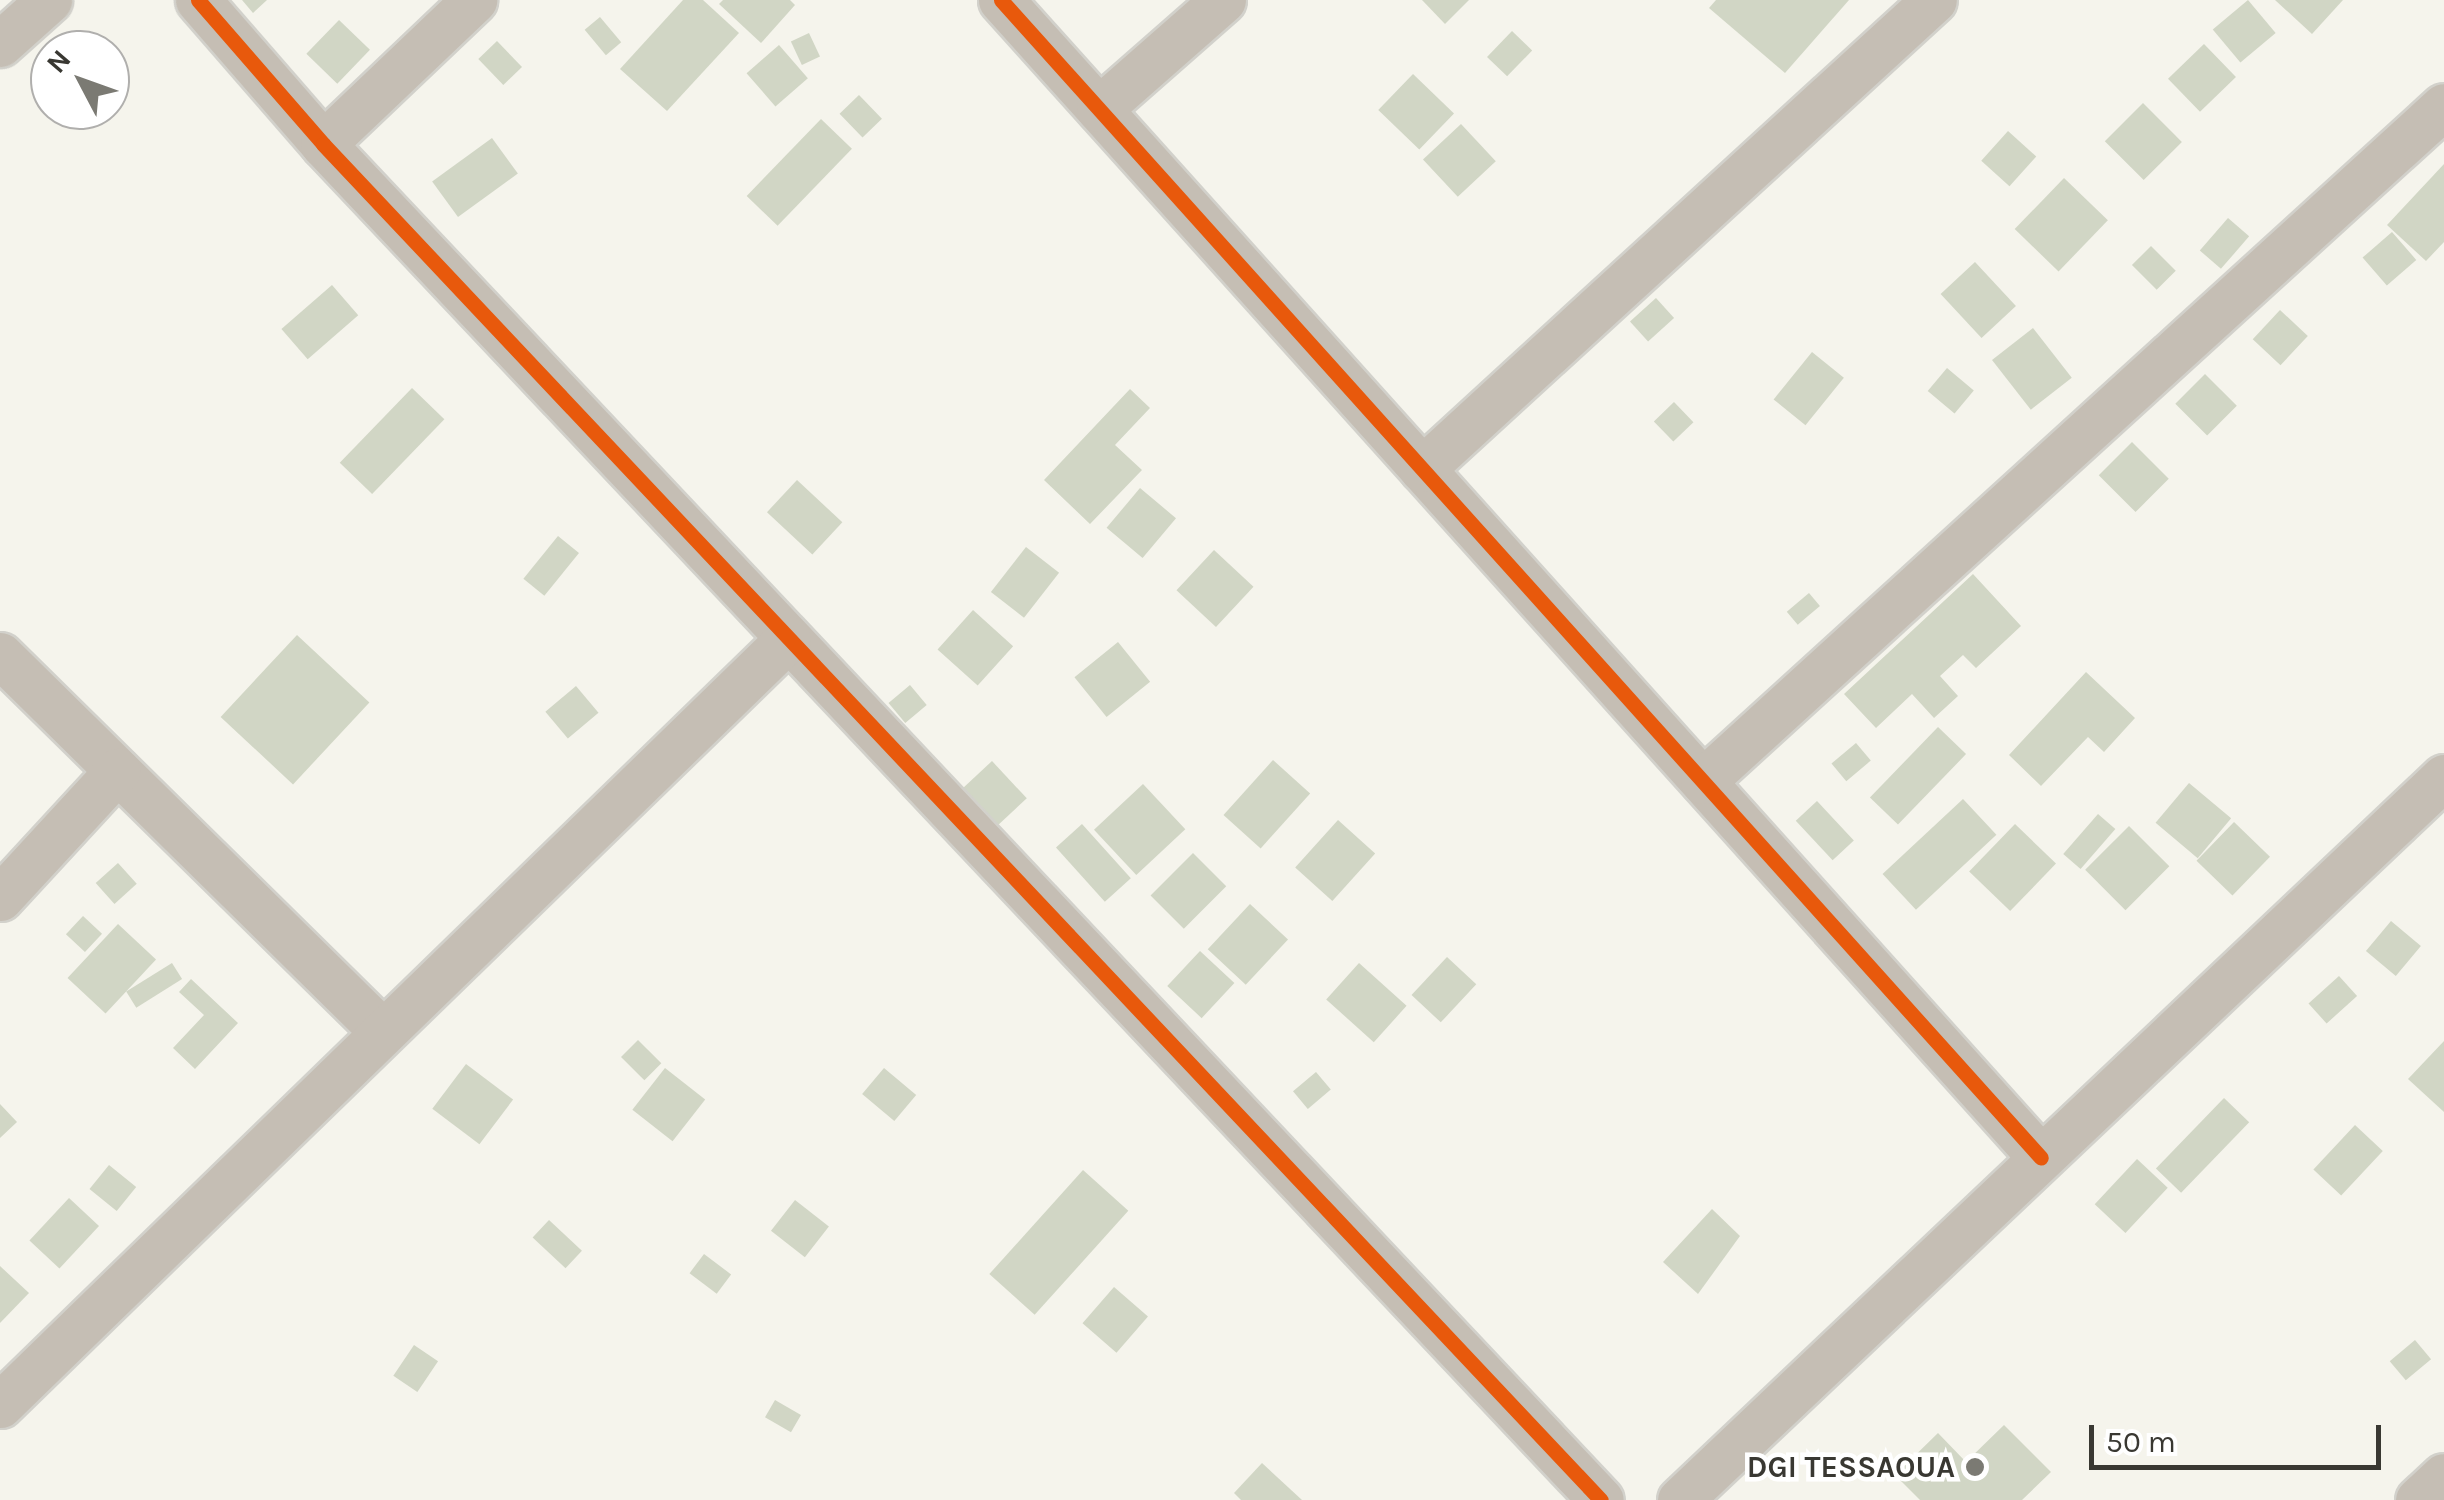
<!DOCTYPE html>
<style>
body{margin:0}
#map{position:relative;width:2444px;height:1500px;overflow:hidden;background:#f5f4ec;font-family:Karla,sans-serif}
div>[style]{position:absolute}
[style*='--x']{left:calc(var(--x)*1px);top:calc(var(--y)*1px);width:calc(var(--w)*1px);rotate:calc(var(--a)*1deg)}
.building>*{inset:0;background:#d1d6c5;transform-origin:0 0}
.roads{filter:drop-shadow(2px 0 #d2d1cb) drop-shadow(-2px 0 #d2d1cb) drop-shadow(0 2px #d2d1cb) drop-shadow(0 -2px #d2d1cb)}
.minor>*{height:45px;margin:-22.5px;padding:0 22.5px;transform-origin:22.5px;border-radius:22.5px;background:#c5beb4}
.cycleway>*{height:15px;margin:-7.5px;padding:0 7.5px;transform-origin:7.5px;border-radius:7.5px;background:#e8590c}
.dots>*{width:28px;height:28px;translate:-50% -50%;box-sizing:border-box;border:5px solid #fff;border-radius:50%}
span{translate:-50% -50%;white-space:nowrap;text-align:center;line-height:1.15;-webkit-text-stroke:9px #fff;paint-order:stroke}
.poi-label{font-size:30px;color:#393832;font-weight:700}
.right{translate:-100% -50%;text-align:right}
.north{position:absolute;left:30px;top:30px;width:100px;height:100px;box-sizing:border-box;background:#fff;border:2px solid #b0afad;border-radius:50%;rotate:311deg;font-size:28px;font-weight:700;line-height:40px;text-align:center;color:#393832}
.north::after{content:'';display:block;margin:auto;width:35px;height:45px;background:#7b7a73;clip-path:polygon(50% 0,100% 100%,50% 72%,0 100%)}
.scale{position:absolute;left:2089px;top:1425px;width:292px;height:45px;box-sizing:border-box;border:5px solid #393832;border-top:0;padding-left:12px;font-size:30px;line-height:35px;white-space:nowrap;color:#393832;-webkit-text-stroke:8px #fff;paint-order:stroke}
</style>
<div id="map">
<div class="building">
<i style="clip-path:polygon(242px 0,267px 0,253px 13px)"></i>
<i style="clip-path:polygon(683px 0,703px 0,739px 33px,667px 111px,620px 69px)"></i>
<i style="clip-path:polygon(723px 0,790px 0,795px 5px,761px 43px,719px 4px)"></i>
<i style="clip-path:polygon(1422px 0,1469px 0,1445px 24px)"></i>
<i style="clip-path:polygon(1716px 0,1849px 0,1785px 73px,1709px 8px)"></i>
<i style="left:2248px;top:0;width:43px;height:46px;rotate:50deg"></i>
<i style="clip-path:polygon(2275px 0,2343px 0,2312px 34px)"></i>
<i style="left:600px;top:17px;width:33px;height:20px;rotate:50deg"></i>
<i style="left:339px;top:20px;width:43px;height:47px;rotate:44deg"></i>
<i style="left:1512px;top:31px;width:28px;height:36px;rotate:44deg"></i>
<i style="left:809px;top:33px;width:26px;height:20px;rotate:65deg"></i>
<i style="left:497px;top:41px;width:36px;height:26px;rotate:46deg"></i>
<i style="left:2204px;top:44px;width:46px;height:50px;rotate:46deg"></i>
<i style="left:779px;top:45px;width:44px;height:43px;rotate:49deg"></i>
<i style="left:1413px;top:74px;width:57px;height:50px;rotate:44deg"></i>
<i style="left:859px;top:95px;width:33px;height:27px;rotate:46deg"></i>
<i style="left:2143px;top:103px;width:55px;height:54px;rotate:45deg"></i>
<i style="left:821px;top:119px;width:43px;height:107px;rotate:44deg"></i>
<i style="left:1461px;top:124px;width:51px;height:52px;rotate:47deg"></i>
<i style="left:2008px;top:131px;width:38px;height:40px;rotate:42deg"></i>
<i style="left:492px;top:138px;width:44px;height:74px;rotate:54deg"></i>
<i style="clip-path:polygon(2444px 164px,2444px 242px,2426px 261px,2387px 225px)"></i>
<i style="left:2064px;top:178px;width:61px;height:71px;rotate:44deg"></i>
<i style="left:2228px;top:218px;width:28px;height:43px;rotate:41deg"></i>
<i style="left:2392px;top:232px;width:37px;height:39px;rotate:49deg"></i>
<i style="left:2151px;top:246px;width:35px;height:27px;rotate:45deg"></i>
<i style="left:1975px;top:262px;width:60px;height:47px;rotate:47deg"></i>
<i style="left:332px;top:285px;width:40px;height:67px;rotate:49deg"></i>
<i style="left:1656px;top:298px;width:27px;height:35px;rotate:48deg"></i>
<i style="left:2280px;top:310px;width:38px;height:40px;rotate:43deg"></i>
<i style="left:2033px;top:328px;width:63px;height:52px;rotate:52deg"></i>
<i style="left:1812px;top:352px;width:41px;height:61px;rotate:39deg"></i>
<i style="left:1947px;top:368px;width:35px;height:30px;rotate:40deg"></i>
<i style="left:2205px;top:374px;width:45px;height:42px;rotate:45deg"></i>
<i style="left:412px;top:388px;width:45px;height:104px;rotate:44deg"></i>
<i style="clip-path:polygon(1130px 389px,1150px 408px,1115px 445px,1142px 470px,1090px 524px,1044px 480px)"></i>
<i style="left:1674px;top:402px;width:28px;height:28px;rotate:46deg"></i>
<i style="left:2132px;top:442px;width:52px;height:47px;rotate:45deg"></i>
<i style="left:797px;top:480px;width:62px;height:44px;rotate:43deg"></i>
<i style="left:1140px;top:488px;width:47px;height:52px;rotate:40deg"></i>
<i style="left:558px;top:536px;width:27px;height:55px;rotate:39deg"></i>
<i style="left:1026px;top:547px;width:42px;height:57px;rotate:38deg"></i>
<i style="left:1214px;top:550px;width:54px;height:55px;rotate:43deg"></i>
<i style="clip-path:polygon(1973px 574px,2021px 626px,1976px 668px,1963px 655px,1940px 676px,1958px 696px,1934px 718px,1912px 694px,1876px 728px,1844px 694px)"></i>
<i style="left:1809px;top:593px;width:17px;height:29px;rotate:50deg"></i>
<i style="left:973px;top:610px;width:54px;height:53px;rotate:42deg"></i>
<i style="left:297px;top:635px;width:99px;height:112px;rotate:43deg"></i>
<i style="left:1118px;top:642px;width:51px;height:56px;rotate:51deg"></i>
<i style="clip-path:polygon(2086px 672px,2135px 718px,2104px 752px,2088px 737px,2041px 786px,2009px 755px)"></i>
<i style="left:910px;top:685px;width:26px;height:28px;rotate:50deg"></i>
<i style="left:576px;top:686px;width:35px;height:40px;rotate:50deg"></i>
<i style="left:1938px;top:727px;width:39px;height:98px;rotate:44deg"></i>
<i style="left:1856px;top:743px;width:23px;height:32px;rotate:50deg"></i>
<i style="left:1273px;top:760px;width:50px;height:74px;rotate:42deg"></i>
<i style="left:992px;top:761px;width:51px;height:59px;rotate:47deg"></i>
<i style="left:2189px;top:783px;width:55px;height:52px;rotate:40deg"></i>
<i style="left:1143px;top:784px;width:62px;height:67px;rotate:47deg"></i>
<i style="left:1963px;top:799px;width:49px;height:110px;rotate:47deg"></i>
<i style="left:1817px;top:801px;width:54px;height:29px;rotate:47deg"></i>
<i style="left:2098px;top:814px;width:23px;height:53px;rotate:41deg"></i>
<i style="left:1338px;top:820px;width:50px;height:64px;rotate:42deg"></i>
<i style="left:2234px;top:822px;width:50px;height:54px;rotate:44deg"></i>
<i style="left:1082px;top:824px;width:73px;height:35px;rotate:48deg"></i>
<i style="left:2015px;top:824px;width:57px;height:66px;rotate:44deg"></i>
<i style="left:2129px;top:826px;width:57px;height:62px;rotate:45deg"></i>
<i style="left:1193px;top:853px;width:47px;height:60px;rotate:45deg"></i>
<i style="left:118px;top:863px;width:28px;height:30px;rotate:48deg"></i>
<i style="left:1250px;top:904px;width:52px;height:62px;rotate:43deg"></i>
<i style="left:83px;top:916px;width:26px;height:25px;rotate:43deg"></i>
<i style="left:2391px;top:921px;width:39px;height:39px;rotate:40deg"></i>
<i style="left:118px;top:924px;width:52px;height:74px;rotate:43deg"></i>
<i style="left:1200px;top:951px;width:47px;height:48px;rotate:43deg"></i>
<i style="left:1447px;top:957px;width:40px;height:52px;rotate:43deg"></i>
<i style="left:172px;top:963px;width:19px;height:54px;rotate:58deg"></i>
<i style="left:1359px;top:963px;width:64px;height:49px;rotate:42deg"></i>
<i style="left:2339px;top:976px;width:27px;height:41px;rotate:48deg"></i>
<i style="clip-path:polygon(191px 979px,238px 1023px,195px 1069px,173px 1048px,204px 1015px,179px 992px)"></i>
<i style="left:638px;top:1040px;width:33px;height:24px;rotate:45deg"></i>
<i style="clip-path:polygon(2444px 1041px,2444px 1112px,2408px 1079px)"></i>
<i style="left:466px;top:1064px;width:59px;height:56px;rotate:37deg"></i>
<i style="left:665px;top:1068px;width:51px;height:53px;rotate:38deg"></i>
<i style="left:884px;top:1068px;width:42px;height:34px;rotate:40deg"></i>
<i style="left:1316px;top:1072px;width:23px;height:30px;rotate:50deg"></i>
<i style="left:2224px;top:1098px;width:35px;height:98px;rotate:44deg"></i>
<i style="clip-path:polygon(0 1104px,17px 1122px,0 1138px)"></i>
<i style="left:2355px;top:1125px;width:38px;height:61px;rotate:43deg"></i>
<i style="left:2137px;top:1159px;width:42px;height:62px;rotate:43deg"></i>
<i style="left:109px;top:1165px;width:35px;height:31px;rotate:39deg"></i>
<i style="left:1083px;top:1170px;width:61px;height:140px;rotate:42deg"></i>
<i style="left:69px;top:1198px;width:41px;height:58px;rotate:43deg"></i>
<i style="left:795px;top:1200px;width:43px;height:39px;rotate:38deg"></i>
<i style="clip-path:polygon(1712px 1209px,1740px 1236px,1698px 1294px,1663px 1262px)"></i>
<i style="left:549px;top:1220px;width:45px;height:24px;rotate:43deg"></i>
<i style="left:704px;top:1254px;width:34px;height:24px;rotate:37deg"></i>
<i style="clip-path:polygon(0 1266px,29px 1293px,0 1323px)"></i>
<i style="left:1114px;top:1287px;width:45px;height:48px;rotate:41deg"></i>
<i style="left:2415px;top:1340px;width:25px;height:33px;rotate:50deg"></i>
<i style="left:414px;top:1345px;width:29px;height:37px;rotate:34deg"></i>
<i style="left:775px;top:1400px;width:30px;height:20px;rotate:30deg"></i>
<i style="clip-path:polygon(2004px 1425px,2051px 1472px,2022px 1500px,1920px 1500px,1895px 1475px,1938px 1433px,1966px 1462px)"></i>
<i style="clip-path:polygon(1262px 1463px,1302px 1500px,1241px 1500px,1234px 1493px)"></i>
</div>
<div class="roads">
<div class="minor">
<i style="--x:198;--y:0;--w:191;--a:49"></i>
<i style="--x:323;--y:144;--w:1863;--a:46.7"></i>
<i style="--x:1001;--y:0;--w:1556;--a:48.07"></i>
<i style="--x:0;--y:44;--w:66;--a:-41.9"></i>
<i style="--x:1099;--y:109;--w:165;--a:-41.3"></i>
<i style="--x:323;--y:144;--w:209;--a:-43.6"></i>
<i style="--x:1422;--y:469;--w:694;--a:-42.49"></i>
<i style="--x:0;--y:655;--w:537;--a:44.55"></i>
<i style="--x:1703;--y:781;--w:1002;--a:-42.33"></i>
<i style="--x:0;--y:898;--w:173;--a:-47.3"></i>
<i style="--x:0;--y:1405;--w:1099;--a:-44.19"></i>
<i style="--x:1680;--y:1500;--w:1052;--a:-43.42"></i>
<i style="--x:2418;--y:1500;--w:35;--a:-43"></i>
</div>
</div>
<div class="cycleway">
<i style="--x:198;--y:0;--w:191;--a:49"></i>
<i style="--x:323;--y:144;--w:1863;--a:46.7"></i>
<i style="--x:1001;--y:0;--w:1556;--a:48.07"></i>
</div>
<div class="dots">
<i style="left:1975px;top:1467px;background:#7b7a73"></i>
</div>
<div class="poi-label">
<span class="right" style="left:1955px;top:1467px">DGI TESSAOUA</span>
</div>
<div class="north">N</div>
<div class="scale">50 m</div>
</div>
